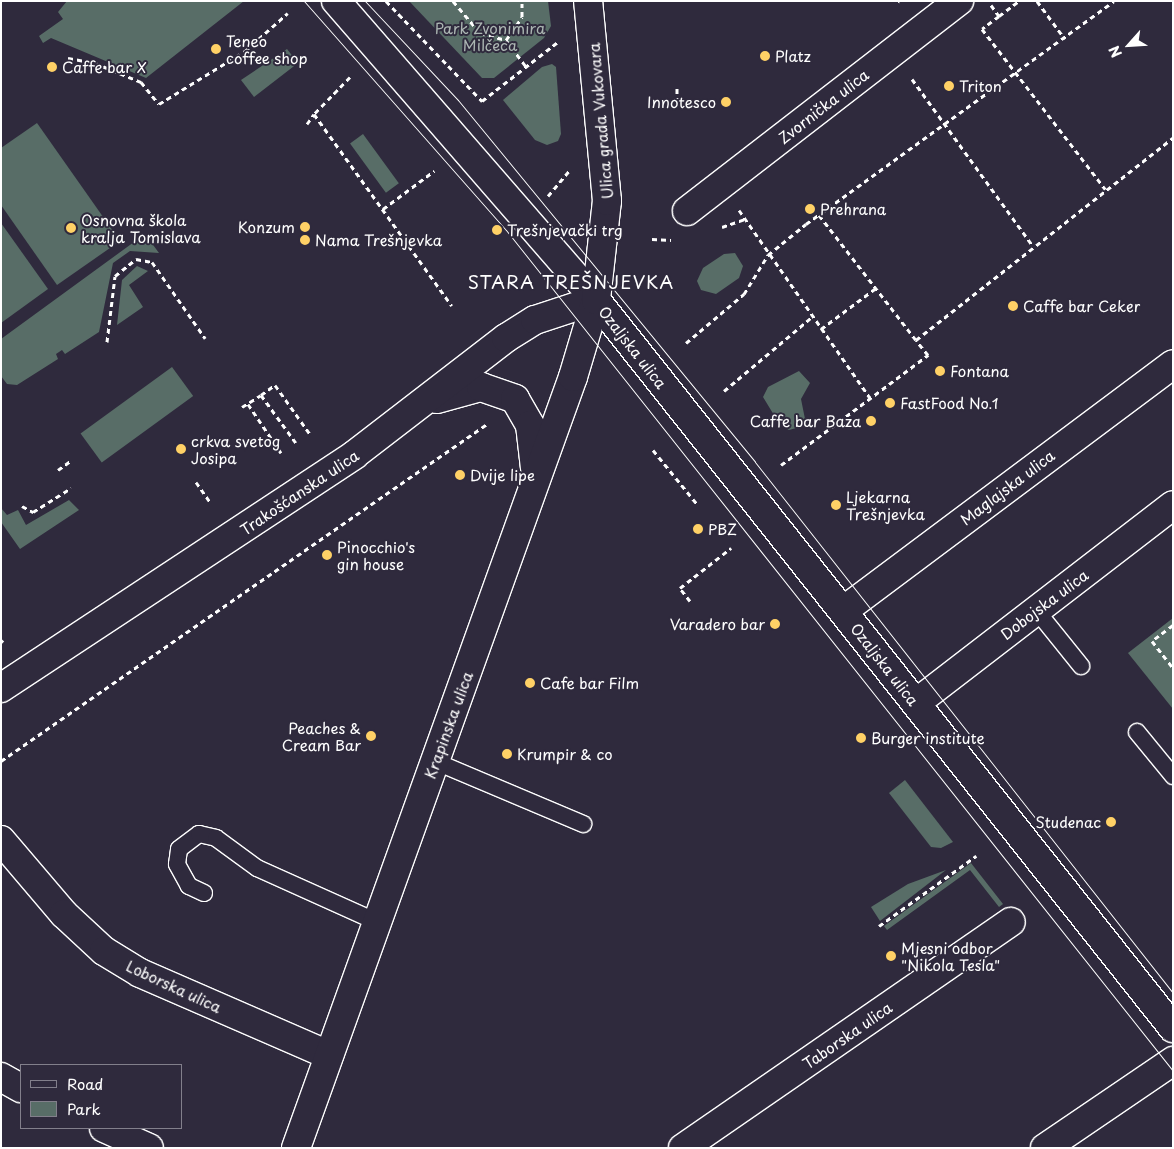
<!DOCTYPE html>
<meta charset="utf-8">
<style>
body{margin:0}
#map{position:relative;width:1174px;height:1149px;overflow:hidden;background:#2f2a3d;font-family:"Playpen Sans",sans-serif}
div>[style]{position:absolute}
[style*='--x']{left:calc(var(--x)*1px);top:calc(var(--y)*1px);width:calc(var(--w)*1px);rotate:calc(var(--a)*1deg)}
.green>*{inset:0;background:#586d67;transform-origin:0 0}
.path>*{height:3px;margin-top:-1.5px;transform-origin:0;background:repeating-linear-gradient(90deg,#fff 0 5px,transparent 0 9px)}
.roads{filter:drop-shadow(1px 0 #fff) drop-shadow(-1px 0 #fff) drop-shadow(0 1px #fff) drop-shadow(0 -1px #fff)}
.lane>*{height:16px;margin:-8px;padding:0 8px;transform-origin:8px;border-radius:8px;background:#2f2a3d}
.street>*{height:28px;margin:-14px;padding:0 14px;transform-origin:14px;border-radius:14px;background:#2f2a3d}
.secondary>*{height:28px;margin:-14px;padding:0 14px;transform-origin:14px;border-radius:14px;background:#2f2a3d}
.tram>*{height:1px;margin:-0.5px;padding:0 0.5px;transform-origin:0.5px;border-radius:0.5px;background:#fff}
.dots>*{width:14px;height:14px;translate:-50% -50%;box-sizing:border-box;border:2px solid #2f2a3d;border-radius:50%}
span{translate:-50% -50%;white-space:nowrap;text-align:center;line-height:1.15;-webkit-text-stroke:4px #2f2a3d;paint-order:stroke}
.park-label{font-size:15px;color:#acb6b3}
.poi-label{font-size:15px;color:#fff}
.left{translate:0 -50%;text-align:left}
.right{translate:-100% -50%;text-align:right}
.street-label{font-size:15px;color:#fff}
.quarter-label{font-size:18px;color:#fff;letter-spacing:1px}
.frame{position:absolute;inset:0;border:2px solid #fff;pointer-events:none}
.legend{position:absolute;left:20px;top:1064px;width:162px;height:65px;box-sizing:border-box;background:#2f2a3d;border:1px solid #827f8b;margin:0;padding:6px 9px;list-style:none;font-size:15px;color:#fff}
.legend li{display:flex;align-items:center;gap:10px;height:25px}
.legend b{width:25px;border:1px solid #827f8b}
.north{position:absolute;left:1104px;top:20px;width:50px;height:50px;-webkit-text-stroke:4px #2f2a3d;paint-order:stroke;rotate:244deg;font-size:14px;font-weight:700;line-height:20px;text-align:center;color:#fff}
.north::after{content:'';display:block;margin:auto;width:18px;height:22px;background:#fff;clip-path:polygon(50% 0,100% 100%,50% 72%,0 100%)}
</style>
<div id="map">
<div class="green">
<i style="clip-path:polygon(67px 1px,244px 1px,146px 78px,51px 38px,43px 43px,39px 36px,63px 19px,58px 12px)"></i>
<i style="clip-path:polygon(409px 1px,548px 1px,551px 26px,544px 38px,494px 78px,482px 78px)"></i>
<i style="clip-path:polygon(287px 49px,298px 63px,254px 97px,241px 80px)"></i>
<i style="clip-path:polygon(552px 64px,556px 67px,561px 134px,558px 141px,547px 145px,535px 140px,503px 100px,542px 67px)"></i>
<i style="clip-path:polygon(37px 123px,120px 241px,57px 285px,1px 205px,1px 148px)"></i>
<i style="left:363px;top:134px;width:61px;height:16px;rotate:54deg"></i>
<i style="clip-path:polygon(1px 223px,48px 289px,1px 323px)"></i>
<i style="clip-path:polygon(145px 234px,159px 253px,130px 251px,113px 263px,99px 332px,65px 354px,62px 350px,56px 354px,58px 359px,17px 385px,7px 384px,1px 376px,1px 339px)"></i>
<i style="clip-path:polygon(735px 253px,743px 266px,739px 278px,716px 294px,701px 290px,697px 281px,703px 268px,724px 254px)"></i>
<i style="clip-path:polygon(137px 266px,148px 271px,129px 285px,143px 307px,117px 325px,122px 280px)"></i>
<i style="left:172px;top:367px;width:36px;height:113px;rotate:54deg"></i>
<i style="clip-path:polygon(799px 371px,810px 383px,801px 399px,805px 419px,800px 427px,789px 430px,780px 425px,763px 397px,768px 387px)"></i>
<i style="clip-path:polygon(69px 500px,79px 510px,20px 549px,1px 522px,1px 508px,7px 515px,18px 510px,26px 525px)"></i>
<i style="clip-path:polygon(1173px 618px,1173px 709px,1128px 653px)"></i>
<i style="clip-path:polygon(905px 780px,953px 842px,941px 848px,931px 847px,889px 793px)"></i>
<i style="clip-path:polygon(971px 863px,1003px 904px,999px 907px,970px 870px,887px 930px,884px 926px)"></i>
<i style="clip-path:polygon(946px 870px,880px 921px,871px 907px,908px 884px)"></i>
</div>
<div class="path">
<i style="--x:386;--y:1;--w:139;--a:46.2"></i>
<i style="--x:482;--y:101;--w:98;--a:-37.9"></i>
<i style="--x:453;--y:1;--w:42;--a:49.8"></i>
<i style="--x:480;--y:33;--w:27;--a:15"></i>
<i style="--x:506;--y:40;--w:34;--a:53"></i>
<i style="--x:1037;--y:1;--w:47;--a:53.6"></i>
<i style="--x:898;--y:2;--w:1;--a:-45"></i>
<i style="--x:991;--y:5;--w:14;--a:54"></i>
<i style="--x:999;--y:16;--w:25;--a:-37"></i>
<i style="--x:999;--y:16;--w:21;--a:143"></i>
<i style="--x:982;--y:29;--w:202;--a:52.4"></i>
<i style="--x:506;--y:40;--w:28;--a:-55"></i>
<i style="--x:522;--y:17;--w:16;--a:-90"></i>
<i style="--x:68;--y:58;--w:27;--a:10"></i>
<i style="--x:95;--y:63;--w:50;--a:22.4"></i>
<i style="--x:141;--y:82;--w:28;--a:51"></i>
<i style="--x:159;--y:104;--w:101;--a:-31.6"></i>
<i style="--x:245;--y:51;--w:57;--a:-41.5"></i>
<i style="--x:350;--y:77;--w:52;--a:134.2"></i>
<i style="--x:314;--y:114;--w:236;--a:54.3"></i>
<i style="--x:912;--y:79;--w:206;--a:54.1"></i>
<i style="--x:677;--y:102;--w:14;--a:-90"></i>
<i style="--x:307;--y:124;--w:12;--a:-55"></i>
<i style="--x:548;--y:196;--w:34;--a:-50"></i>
<i style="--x:383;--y:209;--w:64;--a:-36.7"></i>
<i style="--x:739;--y:210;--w:229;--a:55.1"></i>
<i style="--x:819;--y:215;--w:158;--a:52.2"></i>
<i style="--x:722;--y:227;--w:24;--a:-19"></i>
<i style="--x:652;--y:239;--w:19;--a:3"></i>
<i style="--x:821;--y:329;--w:69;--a:-36.7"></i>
<i style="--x:107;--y:342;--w:66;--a:-83.1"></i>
<i style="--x:115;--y:276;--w:27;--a:-39"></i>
<i style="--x:136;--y:259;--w:16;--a:11"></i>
<i style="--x:152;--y:262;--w:93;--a:55.1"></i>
<i style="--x:686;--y:343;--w:76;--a:-40.2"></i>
<i style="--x:744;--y:294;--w:46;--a:-58.4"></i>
<i style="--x:768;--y:255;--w:49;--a:-39.2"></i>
<i style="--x:806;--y:224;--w:380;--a:-35.9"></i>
<i style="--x:724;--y:391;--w:115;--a:-40.1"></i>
<i style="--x:261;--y:395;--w:17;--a:-36"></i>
<i style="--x:275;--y:385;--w:60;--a:54.5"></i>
<i style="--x:248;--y:404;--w:59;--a:56"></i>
<i style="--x:242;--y:407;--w:22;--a:-32"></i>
<i style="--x:261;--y:395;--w:59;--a:53.9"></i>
<i style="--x:653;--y:450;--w:70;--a:50.8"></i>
<i style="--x:781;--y:465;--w:184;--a:-36.8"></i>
<i style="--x:928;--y:355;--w:19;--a:-129"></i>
<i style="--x:916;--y:340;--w:327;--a:-38.2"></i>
<i style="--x:58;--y:470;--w:17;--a:-36"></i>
<i style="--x:196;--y:482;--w:24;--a:55"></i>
<i style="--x:22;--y:506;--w:13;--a:29"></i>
<i style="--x:33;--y:512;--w:45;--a:-32.3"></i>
<i style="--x:690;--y:601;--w:16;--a:-128"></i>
<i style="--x:680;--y:588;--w:65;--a:-38.1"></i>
<i style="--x:1173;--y:625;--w:26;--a:143"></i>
<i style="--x:1152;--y:641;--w:34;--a:52"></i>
<i style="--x:1;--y:640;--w:3;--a:45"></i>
<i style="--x:1;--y:761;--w:591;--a:-34.74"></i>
<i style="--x:879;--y:926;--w:120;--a:-35.8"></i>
</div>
<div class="roads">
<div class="lane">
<i style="--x:1036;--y:610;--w:72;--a:51.2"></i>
<i style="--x:1137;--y:732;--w:57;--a:50.7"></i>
<i style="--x:434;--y:761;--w:162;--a:22.9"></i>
<i style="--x:204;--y:893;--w:17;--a:-155"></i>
<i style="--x:189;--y:886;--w:25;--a:-119"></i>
<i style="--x:177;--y:864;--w:15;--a:-82"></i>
<i style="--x:179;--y:849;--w:25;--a:-37"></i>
<i style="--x:199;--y:834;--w:17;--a:13"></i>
<i style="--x:216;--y:838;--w:51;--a:36.2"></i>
<i style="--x:257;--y:868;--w:132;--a:24.2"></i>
</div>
<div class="street">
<i style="--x:687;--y:211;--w:344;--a:-37.7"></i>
<i style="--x:843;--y:611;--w:412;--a:-36.8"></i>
<i style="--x:916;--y:703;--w:324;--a:-37.6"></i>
<i style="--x:1;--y:840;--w:97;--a:49.6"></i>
<i style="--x:64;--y:914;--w:54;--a:42.8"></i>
<i style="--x:104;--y:951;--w:42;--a:31.4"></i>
<i style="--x:140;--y:973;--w:206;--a:23.5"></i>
<i style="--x:1;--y:1077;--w:23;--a:29"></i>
<i style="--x:104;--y:1128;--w:49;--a:24"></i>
<i style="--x:683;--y:1148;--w:398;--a:-34.6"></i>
<i style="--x:1045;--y:1148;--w:155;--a:-34.2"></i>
</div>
<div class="secondary">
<i style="--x:336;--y:1;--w:396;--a:49"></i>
<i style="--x:596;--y:300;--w:929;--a:51.6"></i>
<i style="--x:437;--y:399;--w:46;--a:-15.3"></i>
<i style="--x:481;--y:387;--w:36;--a:19"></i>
<i style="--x:515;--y:399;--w:30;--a:60"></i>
<i style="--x:530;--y:425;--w:43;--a:83.4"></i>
<i style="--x:1;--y:688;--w:423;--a:-33.4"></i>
<i style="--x:354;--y:455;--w:192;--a:-37.6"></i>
<i style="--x:506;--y:338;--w:34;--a:-32"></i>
<i style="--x:535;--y:320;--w:64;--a:-18.2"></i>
<i style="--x:296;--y:1148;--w:819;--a:-70.24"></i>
<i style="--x:573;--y:377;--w:80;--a:-73.4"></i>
<i style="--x:596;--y:300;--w:100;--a:-83.7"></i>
<i style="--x:607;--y:201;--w:201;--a:-95.4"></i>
</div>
</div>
<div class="tram">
<i style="--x:304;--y:1;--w:305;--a:48.6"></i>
<i style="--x:506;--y:230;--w:1073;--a:51.58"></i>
<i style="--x:365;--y:1;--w:136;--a:46.8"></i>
<i style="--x:458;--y:100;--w:468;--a:50.6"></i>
<i style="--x:755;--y:462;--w:676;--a:51.79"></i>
</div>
<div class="dots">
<i style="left:216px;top:49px;background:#ffd166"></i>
<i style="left:765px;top:56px;background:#ffd166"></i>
<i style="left:52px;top:67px;background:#ffd166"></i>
<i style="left:949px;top:86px;background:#ffd166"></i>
<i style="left:726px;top:102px;background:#ffd166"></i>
<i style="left:810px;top:209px;background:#ffd166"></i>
<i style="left:305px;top:227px;background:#ffd166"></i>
<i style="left:71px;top:228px;background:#ffd166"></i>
<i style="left:497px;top:230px;background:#ffd166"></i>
<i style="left:305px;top:240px;background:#ffd166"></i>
<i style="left:1013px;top:306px;background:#ffd166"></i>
<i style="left:940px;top:371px;background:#ffd166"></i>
<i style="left:890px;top:403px;background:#ffd166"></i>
<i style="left:871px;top:421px;background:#ffd166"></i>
<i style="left:181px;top:449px;background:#ffd166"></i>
<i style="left:460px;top:475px;background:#ffd166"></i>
<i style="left:836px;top:505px;background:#ffd166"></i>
<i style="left:698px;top:529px;background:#ffd166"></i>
<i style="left:327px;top:555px;background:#ffd166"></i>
<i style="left:775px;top:624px;background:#ffd166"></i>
<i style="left:530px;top:683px;background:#ffd166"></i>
<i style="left:371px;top:736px;background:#ffd166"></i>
<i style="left:861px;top:738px;background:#ffd166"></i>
<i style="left:507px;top:754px;background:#ffd166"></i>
<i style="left:1111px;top:822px;background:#ffd166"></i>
<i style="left:891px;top:956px;background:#ffd166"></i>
</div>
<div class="park-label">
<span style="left:490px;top:36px">Park Zvonimira<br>Milčeca</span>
</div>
<div class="poi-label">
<span class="left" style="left:226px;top:49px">Teneo<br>coffee shop</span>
<span class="left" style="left:775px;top:56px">Platz</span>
<span class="left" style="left:62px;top:67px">Caffe bar X</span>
<span class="left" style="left:959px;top:86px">Triton</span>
<span class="right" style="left:716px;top:102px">Innotesco</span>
<span class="left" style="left:820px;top:209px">Prehrana</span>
<span class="left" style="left:81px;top:228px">Osnovna škola<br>kralja Tomislava</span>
<span class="right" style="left:295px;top:227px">Konzum</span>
<span class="left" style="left:507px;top:230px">Trešnjevački trg</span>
<span class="left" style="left:315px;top:240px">Nama Trešnjevka</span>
<span class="left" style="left:1023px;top:306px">Caffe bar Ceker</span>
<span class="left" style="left:950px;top:371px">Fontana</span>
<span class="left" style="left:900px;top:403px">FastFood No.1</span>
<span class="right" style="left:861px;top:421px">Caffe bar Baza</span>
<span class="left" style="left:191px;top:449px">crkva svetog<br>Josipa</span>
<span class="left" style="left:470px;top:475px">Dvije lipe</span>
<span class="left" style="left:846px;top:505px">Ljekarna<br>Trešnjevka</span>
<span class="left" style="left:708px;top:529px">PBZ</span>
<span class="left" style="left:337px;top:555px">Pinocchio's<br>gin house</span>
<span class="right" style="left:765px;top:624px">Varadero bar</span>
<span class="left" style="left:540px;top:683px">Cafe bar Film</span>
<span class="right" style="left:361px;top:736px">Peaches &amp;<br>Cream Bar</span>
<span class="left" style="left:871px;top:738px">Burger institute</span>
<span class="left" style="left:517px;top:754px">Krumpir &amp; co</span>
<span class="right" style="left:1101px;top:822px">Studenac</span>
<span class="left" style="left:901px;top:956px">Mjesni odbor<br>"Nikola Tesla"</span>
</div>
<div class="street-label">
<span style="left:823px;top:106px;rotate:-38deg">Zvornička ulica</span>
<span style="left:600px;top:121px;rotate:-95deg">Ulica grada Vukovara</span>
<span style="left:633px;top:347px;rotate:52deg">Ozaljska ulica</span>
<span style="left:1007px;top:487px;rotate:-37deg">Maglajska ulica</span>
<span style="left:299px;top:492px;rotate:-34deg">Trakošćanska ulica</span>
<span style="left:1044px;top:604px;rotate:-37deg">Dobojska ulica</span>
<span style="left:885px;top:664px;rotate:52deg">Ozaljska ulica</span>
<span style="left:448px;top:725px;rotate:-70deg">Krapinska ulica</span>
<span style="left:174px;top:986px;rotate:25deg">Loborska ulica</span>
<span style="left:847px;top:1035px;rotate:-35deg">Taborska ulica</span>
</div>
<div class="quarter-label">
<span style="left:571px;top:282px">STARA TREŠNJEVKA</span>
</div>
<div class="frame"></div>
<ul class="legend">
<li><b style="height:6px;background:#2f2a3d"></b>Road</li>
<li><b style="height:14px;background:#586d67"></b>Park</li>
</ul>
<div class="north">N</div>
</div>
